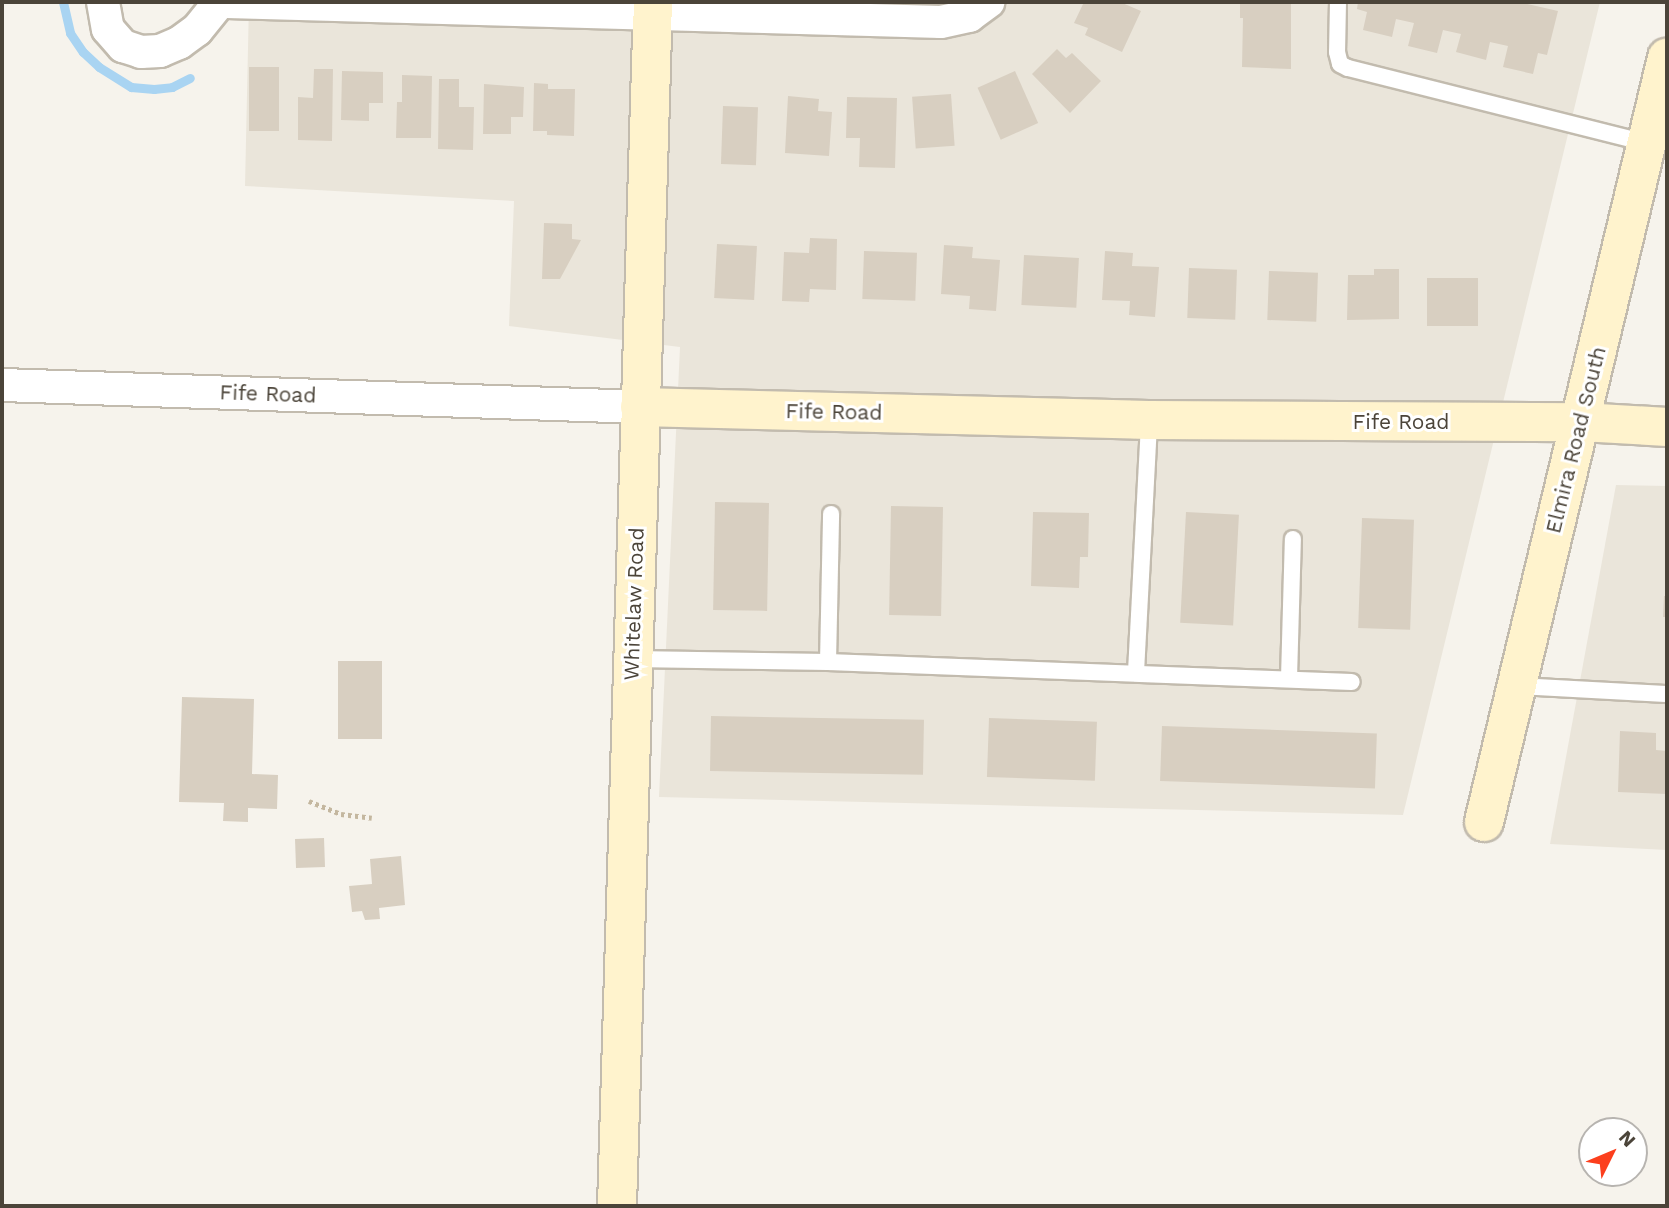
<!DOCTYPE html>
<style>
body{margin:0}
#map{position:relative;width:1669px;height:1208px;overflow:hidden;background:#f6f3ec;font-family:"Work Sans",sans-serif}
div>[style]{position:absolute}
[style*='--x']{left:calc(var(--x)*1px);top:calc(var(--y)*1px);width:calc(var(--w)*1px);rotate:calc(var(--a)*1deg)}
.residential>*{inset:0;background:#eae5da}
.stream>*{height:9px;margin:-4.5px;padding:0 4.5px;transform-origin:4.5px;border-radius:4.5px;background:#a9d4f2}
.building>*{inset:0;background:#d8cfc1;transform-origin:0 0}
.path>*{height:4.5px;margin-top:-2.25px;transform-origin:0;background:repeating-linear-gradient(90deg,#c4b79f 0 3.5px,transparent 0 7px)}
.roads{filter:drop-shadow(2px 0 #c2bbae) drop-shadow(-2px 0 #c2bbae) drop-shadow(0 2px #c2bbae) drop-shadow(0 -2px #c2bbae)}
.lane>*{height:16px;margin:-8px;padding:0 8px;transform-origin:8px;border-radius:8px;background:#fff}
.street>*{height:32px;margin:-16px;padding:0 16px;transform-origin:16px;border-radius:16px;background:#fff}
.secondary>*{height:38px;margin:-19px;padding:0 19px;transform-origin:19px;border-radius:19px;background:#fff3cd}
span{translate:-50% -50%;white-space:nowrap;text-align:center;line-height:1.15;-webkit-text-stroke:6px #fff;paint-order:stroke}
.street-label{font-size:21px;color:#4b4439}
.frame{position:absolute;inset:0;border:4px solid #4b4439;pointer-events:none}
.north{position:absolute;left:1578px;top:1117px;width:70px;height:70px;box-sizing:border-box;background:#fff;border:2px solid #b7b4b0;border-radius:50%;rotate:47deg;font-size:19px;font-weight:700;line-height:28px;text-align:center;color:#4b4439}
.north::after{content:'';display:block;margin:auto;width:24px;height:32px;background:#fc3f1d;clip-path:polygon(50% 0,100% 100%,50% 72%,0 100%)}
</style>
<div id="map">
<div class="residential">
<i style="clip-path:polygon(249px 2px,1600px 2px,1403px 815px,659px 797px,680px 347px,509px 326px,514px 201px,245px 186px)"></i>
<i style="clip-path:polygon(1616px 485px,1667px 486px,1667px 850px,1550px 844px)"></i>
</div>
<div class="stream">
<i style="--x:63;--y:2;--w:32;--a:77"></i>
<i style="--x:70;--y:33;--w:23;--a:56"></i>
<i style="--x:83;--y:52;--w:22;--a:43"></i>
<i style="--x:99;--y:67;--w:38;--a:32"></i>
<i style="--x:131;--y:87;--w:23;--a:5"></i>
<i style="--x:154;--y:89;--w:18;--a:-6"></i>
<i style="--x:172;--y:87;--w:20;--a:-27"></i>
</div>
<div class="building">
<i style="clip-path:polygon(1084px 2px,1120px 2px,1141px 11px,1122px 52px,1085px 35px,1088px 28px,1074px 23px)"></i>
<i style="clip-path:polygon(1240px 2px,1291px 2px,1291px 69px,1242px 67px,1243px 18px,1240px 18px)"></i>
<i style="clip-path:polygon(1358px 2px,1519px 2px,1558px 11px,1547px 55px,1538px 53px,1533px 74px,1503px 67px,1508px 46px,1490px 42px,1486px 60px,1456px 52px,1461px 34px,1443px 30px,1437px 53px,1408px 46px,1414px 23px,1396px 19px,1392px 37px,1363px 30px,1367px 12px,1357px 9px)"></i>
<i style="clip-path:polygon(1057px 49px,1066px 58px,1072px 53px,1101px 81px,1070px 113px,1032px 74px)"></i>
<i style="left:249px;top:67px;width:30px;height:64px"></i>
<i style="clip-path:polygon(314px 69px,333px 69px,332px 141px,298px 140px,298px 97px,313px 98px)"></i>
<i style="clip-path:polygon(342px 71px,383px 72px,383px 103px,369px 103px,369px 121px,341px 120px)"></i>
<i style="left:1015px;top:71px;width:57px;height:41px;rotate:66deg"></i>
<i style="clip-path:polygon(402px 75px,432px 76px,431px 138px,396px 138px,397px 102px,402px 102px)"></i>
<i style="clip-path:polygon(439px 79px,459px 79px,459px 107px,474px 107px,473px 150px,438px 149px)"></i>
<i style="clip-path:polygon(534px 83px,548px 84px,548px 89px,575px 89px,574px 136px,547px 135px,547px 131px,533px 131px)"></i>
<i style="clip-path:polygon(484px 84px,524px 87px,523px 117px,511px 117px,511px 134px,483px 134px)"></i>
<i style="left:951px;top:94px;width:52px;height:39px;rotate:86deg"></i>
<i style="clip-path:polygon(788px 96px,819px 99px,818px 111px,832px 112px,829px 156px,785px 153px)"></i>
<i style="clip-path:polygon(847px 97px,897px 98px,895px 168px,859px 167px,860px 138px,846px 138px)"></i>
<i style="left:723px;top:106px;width:35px;height:58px;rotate:2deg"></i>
<i style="clip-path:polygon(544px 223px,572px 224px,572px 239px,581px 240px,560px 279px,542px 279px)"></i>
<i style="clip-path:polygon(810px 238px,837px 239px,836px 290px,810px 289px,809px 302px,782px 301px,784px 252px,809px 253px)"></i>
<i style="left:717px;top:244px;width:40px;height:54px;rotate:3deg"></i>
<i style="clip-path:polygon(944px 245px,973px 247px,972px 258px,1000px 260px,996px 311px,969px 309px,970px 296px,941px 294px)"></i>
<i style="left:864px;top:251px;width:53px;height:48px;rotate:2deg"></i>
<i style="clip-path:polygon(1105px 251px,1133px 253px,1132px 266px,1159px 267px,1155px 317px,1129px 315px,1130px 301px,1102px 300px)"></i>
<i style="left:1024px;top:255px;width:55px;height:50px;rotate:3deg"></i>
<i style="left:1189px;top:268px;width:48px;height:50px;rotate:2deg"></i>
<i style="clip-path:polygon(1374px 269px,1399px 269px,1399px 319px,1347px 320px,1348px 275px,1374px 275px)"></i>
<i style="left:1269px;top:271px;width:49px;height:49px;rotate:2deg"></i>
<i style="left:1427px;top:278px;width:51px;height:48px"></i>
<i style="left:715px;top:502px;width:54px;height:108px;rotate:1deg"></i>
<i style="left:891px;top:506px;width:52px;height:109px;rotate:1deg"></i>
<i style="clip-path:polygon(1033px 512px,1089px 513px,1088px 557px,1080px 557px,1079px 588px,1031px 586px)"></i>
<i style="left:1186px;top:512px;width:53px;height:111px;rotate:3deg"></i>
<i style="left:1362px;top:518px;width:52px;height:110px;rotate:2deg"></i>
<i style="clip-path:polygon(1664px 596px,1667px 596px,1667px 617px,1663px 617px)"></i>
<i style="left:338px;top:661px;width:44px;height:78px"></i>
<i style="clip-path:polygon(182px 697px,254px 699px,252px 774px,278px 775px,277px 809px,248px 808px,248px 822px,223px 821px,224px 803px,179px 802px)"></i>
<i style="left:711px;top:716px;width:213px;height:55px;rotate:1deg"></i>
<i style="left:989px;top:718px;width:108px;height:59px;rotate:2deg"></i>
<i style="left:1162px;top:726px;width:215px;height:55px;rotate:2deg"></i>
<i style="clip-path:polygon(1620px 731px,1656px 733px,1656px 750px,1667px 751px,1667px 794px,1618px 792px)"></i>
<i style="left:324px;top:838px;width:29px;height:29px;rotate:88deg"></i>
<i style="clip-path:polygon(401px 856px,405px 905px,379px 908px,380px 919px,365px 920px,362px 911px,352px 912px,349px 886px,372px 884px,370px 859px)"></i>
</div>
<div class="path">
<i style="--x:309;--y:801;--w:35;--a:22"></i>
<i style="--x:341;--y:814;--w:31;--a:7"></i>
</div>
<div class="roads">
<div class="lane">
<i style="--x:1338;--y:2;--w:50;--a:91.1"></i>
<i style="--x:1337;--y:52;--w:12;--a:76"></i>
<i style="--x:1340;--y:64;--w:9;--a:27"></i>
<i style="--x:1348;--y:68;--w:307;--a:14.1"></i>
<i style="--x:632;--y:659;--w:196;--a:0.9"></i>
<i style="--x:828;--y:662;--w:524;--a:2.19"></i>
<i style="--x:828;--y:662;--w:148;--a:-88.8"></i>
<i style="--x:1136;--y:672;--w:252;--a:-87"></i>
<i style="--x:1289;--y:678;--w:139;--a:-88.4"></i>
<i style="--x:1517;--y:686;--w:150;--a:3.1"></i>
</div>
<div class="street">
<i style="--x:103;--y:2;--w:27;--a:80"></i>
<i style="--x:108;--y:29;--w:23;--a:49"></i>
<i style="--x:123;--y:46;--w:19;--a:18"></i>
<i style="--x:141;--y:52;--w:19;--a:-3"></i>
<i style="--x:160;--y:51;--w:21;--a:-23"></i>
<i style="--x:179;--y:43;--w:22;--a:-36"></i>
<i style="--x:197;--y:30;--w:36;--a:-51"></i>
<i style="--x:227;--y:2;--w:714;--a:1.6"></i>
<i style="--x:941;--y:22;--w:29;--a:-12"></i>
<i style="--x:969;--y:16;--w:24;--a:-36"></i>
<i style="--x:2;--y:385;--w:638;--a:1.97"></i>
</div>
<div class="secondary">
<i style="--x:640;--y:407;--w:509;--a:1.46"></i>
<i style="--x:1149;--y:420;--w:432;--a:0.3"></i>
<i style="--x:1581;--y:422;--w:86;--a:3.3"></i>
<i style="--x:1484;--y:822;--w:786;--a:-76.53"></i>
<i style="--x:617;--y:1206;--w:1205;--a:-88.29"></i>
</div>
</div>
<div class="street-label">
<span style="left:268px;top:394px;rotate:2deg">Fife Road</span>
<span style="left:834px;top:412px;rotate:1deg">Fife Road</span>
<span style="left:1401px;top:422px">Fife Road</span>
<span style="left:1576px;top:440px;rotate:-76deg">Elmira Road South</span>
<span style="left:634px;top:604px;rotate:-88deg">Whitelaw Road</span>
</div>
<div class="frame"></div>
<div class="north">N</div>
</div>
